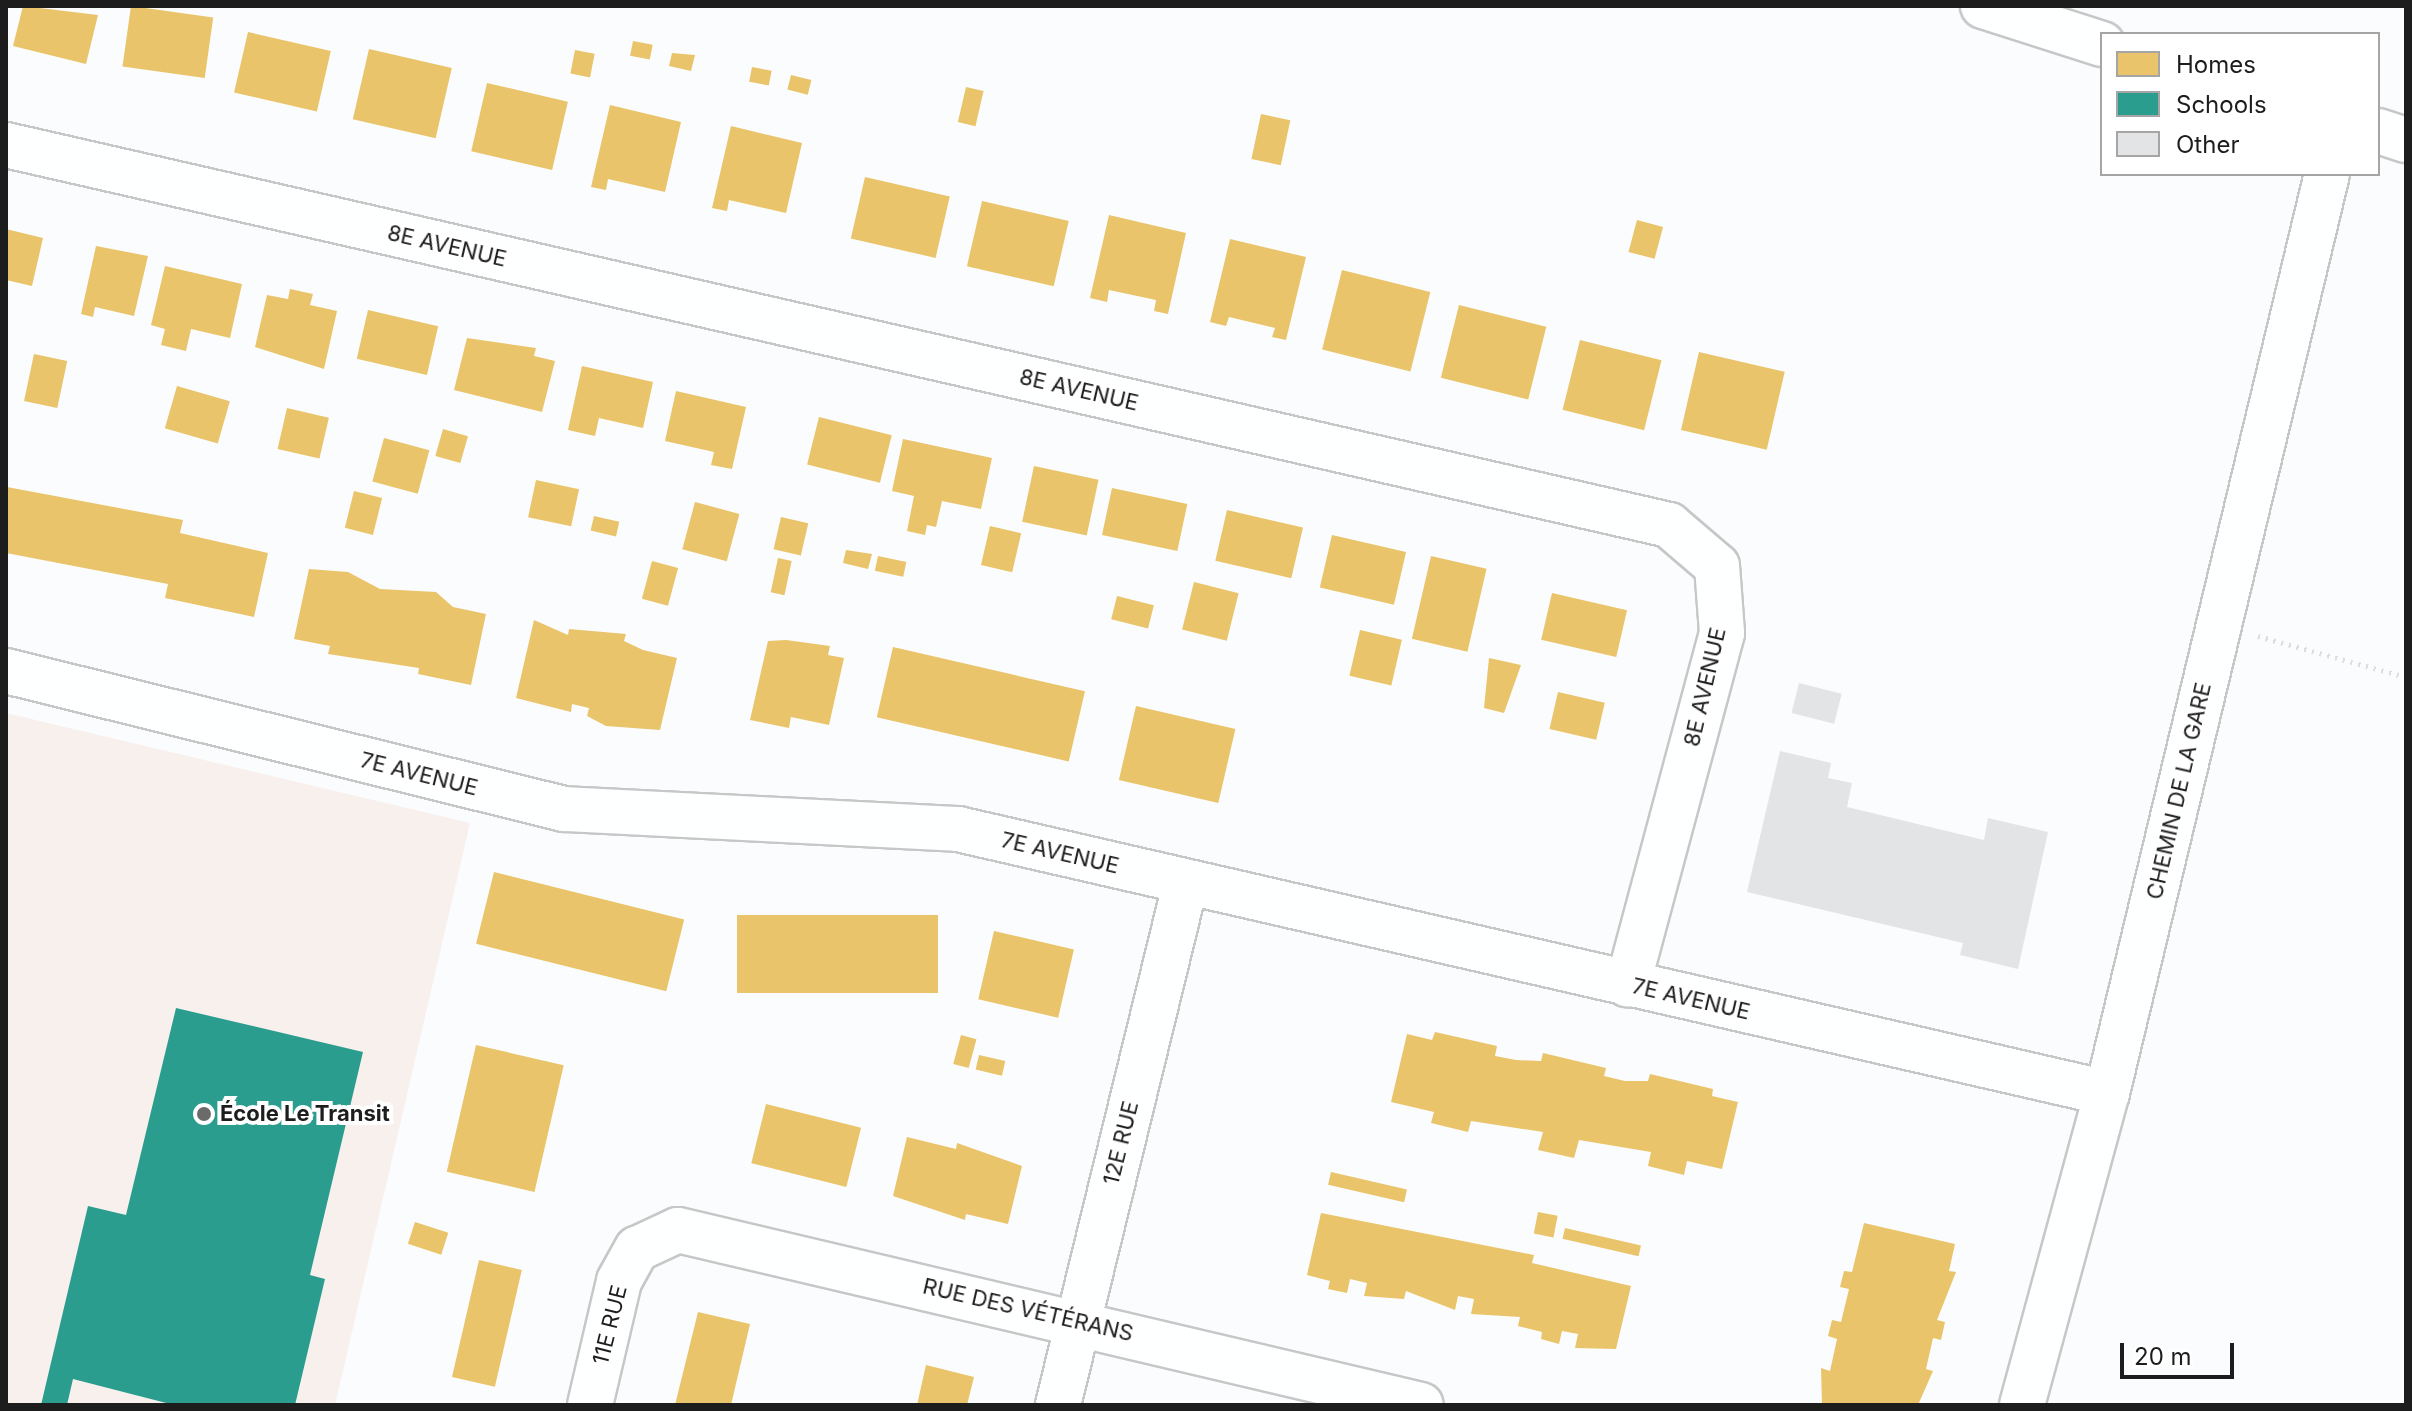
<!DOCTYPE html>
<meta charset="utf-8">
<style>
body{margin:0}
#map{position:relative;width:2412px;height:1411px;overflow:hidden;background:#fbfcfd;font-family:Inter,sans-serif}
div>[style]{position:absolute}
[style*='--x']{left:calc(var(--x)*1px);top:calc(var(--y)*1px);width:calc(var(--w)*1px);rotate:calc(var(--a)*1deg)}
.education>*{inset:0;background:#f8f0ed}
.homes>*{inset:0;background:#e9c46a;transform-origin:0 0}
.schools>*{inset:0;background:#2a9d8f}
.building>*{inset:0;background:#e3e4e5;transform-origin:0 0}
.path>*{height:5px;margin-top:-2.5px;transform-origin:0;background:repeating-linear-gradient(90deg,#ddddde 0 2px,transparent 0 8px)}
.roads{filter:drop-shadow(2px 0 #c6c7c8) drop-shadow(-2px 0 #c6c7c8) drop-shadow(0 2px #c6c7c8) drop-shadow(0 -2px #c6c7c8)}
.minor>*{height:44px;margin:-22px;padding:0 22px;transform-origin:22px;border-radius:22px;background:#feffff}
.dots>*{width:22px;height:22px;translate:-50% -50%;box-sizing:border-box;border:4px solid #fff;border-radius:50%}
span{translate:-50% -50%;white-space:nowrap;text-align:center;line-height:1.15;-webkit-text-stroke:8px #fff;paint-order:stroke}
.street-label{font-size:22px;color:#1d1d1e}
.poi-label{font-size:22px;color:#1d1d1e;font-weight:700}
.left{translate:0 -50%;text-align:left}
.frame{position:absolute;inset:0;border:8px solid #1d1d1e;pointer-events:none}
.legend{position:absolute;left:2100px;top:32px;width:280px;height:144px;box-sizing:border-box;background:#fff;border:2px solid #a5a5a5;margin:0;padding:10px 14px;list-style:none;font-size:24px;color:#1d1d1e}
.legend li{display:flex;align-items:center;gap:16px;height:40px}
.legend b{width:40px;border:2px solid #a5a5a5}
.scale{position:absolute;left:2120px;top:1343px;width:114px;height:36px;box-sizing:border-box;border:4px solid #1d1d1e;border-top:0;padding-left:10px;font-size:24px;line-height:28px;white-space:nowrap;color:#1d1d1e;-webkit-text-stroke:6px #fff;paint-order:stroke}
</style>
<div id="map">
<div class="education">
<i style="clip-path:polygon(6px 713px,470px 823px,335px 1405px,6px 1405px)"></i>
</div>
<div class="homes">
<i style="clip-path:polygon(23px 6px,98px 15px,86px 64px,13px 46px)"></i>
<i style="left:131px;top:6px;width:83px;height:61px;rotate:8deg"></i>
<i style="left:248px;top:32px;width:85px;height:62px;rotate:13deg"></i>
<i style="left:633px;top:41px;width:20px;height:15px;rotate:11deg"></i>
<i style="left:369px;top:49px;width:85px;height:72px;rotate:13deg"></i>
<i style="left:575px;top:50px;width:20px;height:24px;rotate:11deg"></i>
<i style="clip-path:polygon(672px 53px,695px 55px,691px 71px,669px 66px)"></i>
<i style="left:752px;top:67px;width:20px;height:15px;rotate:11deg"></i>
<i style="left:791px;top:75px;width:21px;height:15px;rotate:14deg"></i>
<i style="left:487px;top:83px;width:83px;height:70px;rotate:13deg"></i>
<i style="left:966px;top:87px;width:18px;height:36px;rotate:13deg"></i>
<i style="clip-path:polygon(610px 105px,681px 122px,665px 192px,608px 179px,606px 190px,591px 187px)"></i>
<i style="left:1261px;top:114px;width:30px;height:46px;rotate:12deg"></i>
<i style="clip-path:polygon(731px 126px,802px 143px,786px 213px,729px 200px,727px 211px,712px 208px)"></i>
<i style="left:865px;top:177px;width:87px;height:63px;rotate:13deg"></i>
<i style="left:982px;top:201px;width:89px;height:67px;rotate:13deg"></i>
<i style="clip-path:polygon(1109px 215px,1186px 233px,1168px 314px,1154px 311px,1156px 300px,1109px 290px,1107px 302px,1090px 298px)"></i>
<i style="left:1637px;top:220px;width:27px;height:33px;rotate:15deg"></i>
<i style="clip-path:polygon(6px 229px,43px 238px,32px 286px,6px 280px)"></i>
<i style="clip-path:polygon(1230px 239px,1306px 257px,1286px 340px,1272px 337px,1275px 328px,1229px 317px,1226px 326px,1210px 322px)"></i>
<i style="clip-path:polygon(96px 246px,148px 256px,134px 316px,95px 307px,93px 317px,81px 314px)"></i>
<i style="clip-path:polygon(165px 266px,242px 284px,230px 338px,191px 329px,186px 351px,161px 345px,165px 329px,151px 325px)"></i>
<i style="left:1342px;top:270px;width:91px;height:82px;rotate:14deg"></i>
<i style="clip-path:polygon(290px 289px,313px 294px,310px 305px,337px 311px,324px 369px,255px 347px,267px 295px,288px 299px)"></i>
<i style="left:1459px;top:305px;width:90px;height:75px;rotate:14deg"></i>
<i style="left:368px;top:310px;width:72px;height:50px;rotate:13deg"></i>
<i style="clip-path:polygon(467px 338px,536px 348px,534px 356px,555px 361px,542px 412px,454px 390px)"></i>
<i style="left:1580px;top:340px;width:84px;height:72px;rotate:14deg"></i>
<i style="left:1699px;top:352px;width:88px;height:80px;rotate:13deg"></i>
<i style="left:34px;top:354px;width:34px;height:48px;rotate:12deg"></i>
<i style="clip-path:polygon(582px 366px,653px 382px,643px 428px,599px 418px,595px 436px,568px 430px)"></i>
<i style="left:177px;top:386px;width:55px;height:44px;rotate:16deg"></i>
<i style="clip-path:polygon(676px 391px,746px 407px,732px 469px,711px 465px,714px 452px,665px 441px)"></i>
<i style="left:287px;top:408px;width:43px;height:42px;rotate:13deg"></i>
<i style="left:819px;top:417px;width:75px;height:49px;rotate:14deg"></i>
<i style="left:443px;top:429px;width:26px;height:28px;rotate:16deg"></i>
<i style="left:384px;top:438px;width:47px;height:45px;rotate:15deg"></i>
<i style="clip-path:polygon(903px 439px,992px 458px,981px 509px,942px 501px,936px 527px,927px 525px,925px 535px,907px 531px,914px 496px,892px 491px)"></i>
<i style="left:1034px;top:466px;width:66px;height:57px;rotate:12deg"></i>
<i style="left:536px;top:480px;width:44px;height:38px;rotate:12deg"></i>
<i style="clip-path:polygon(7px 487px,183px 520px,180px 533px,268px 553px,254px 617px,165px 598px,168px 584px,6px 553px)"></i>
<i style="left:1112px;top:488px;width:77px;height:48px;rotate:12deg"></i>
<i style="left:354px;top:491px;width:29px;height:38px;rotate:14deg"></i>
<i style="left:695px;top:502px;width:46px;height:49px;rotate:15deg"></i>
<i style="left:1227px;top:510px;width:78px;height:52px;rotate:13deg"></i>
<i style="left:594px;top:516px;width:26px;height:15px;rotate:13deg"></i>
<i style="left:781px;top:517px;width:28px;height:33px;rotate:13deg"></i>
<i style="left:990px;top:526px;width:32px;height:40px;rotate:13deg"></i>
<i style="left:1332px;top:535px;width:76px;height:54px;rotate:13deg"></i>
<i style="clip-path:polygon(846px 550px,872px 554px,868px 569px,843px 563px)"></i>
<i style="left:878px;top:556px;width:29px;height:15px;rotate:12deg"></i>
<i style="left:1431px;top:556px;width:57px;height:85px;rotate:13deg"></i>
<i style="left:778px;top:558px;width:14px;height:35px;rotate:12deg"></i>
<i style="left:652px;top:561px;width:27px;height:39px;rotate:15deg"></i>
<i style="clip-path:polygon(309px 569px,348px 572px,380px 589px,436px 592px,453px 607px,486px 614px,471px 685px,418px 674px,419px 668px,328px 654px,330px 646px,294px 639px)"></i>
<i style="left:1194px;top:582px;width:46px;height:49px;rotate:14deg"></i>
<i style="left:1552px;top:593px;width:77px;height:48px;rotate:13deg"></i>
<i style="left:1117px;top:596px;width:38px;height:24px;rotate:14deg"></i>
<i style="clip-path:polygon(534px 620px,568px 635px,569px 629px,626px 634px,624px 641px,643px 650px,677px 658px,660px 730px,606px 726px,587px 716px,589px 708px,572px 704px,571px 712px,516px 698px)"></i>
<i style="left:1360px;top:630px;width:43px;height:47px;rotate:13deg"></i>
<i style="clip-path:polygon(786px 640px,830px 646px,828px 655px,844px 658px,829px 725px,791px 717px,789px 728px,750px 720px,768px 641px)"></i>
<i style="left:893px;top:647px;width:197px;height:72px;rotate:13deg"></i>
<i style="clip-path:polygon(1489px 658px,1521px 665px,1504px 713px,1484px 708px)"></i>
<i style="left:1558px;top:692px;width:48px;height:38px;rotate:13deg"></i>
<i style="left:1136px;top:706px;width:102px;height:76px;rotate:13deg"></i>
<i style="left:494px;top:872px;width:196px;height:74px;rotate:14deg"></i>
<i style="left:737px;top:915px;width:201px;height:78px"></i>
<i style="left:994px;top:931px;width:82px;height:70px;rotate:13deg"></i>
<i style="clip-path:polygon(1435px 1032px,1497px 1046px,1495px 1056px,1516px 1060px,1541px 1061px,1543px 1053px,1606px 1068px,1604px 1076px,1625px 1081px,1648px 1081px,1650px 1074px,1713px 1089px,1712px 1096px,1738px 1102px,1722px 1169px,1687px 1161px,1684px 1175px,1648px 1166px,1651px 1152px,1579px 1140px,1574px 1158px,1538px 1150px,1543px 1132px,1471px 1121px,1468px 1132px,1431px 1123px,1434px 1112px,1391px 1102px,1407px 1034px,1432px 1040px)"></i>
<i style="left:961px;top:1035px;width:16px;height:30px;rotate:15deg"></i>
<i style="left:476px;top:1045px;width:90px;height:130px;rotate:13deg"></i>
<i style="left:979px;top:1055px;width:27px;height:15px;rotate:13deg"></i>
<i style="left:766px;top:1104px;width:98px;height:61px;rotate:14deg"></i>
<i style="clip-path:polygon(907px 1137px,956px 1149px,957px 1143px,1022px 1166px,1008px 1224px,966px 1214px,965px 1220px,893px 1196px)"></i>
<i style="left:1331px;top:1172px;width:78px;height:13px;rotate:13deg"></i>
<i style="left:1538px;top:1212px;width:20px;height:22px;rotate:11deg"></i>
<i style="clip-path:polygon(1321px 1213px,1534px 1255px,1532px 1263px,1631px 1286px,1616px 1349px,1575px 1348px,1578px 1334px,1562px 1331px,1559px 1344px,1541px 1339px,1542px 1332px,1518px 1326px,1520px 1317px,1471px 1314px,1474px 1299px,1458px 1296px,1455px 1310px,1406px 1291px,1404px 1299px,1364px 1296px,1367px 1283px,1350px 1279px,1347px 1293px,1328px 1289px,1330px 1281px,1307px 1275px)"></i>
<i style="left:415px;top:1222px;width:35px;height:23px;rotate:18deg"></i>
<i style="clip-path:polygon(1864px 1223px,1955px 1244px,1949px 1271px,1956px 1272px,1937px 1320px,1945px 1322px,1941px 1340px,1933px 1338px,1926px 1369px,1933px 1371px,1918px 1405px,1822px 1405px,1821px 1368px,1830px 1371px,1837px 1339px,1828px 1336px,1832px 1320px,1841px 1322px,1849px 1289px,1840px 1287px,1844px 1271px,1852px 1272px)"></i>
<i style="left:1565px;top:1228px;width:78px;height:11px;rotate:13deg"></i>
<i style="left:479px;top:1260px;width:44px;height:120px;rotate:13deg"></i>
<i style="clip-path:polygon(698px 1312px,750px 1324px,731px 1405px,675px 1405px)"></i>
<i style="clip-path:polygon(926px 1365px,974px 1377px,967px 1405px,917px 1405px)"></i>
</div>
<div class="schools">
<i style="clip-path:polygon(176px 1008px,363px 1052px,310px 1275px,325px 1279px,295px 1405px,174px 1405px,73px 1379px,67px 1405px,41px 1405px,88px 1206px,126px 1215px)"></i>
</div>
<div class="building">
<i style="left:1799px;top:683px;width:44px;height:31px;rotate:14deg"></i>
<i style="clip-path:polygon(1780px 751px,1831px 763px,1828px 778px,1852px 783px,1847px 807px,1984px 840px,1988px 818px,2048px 832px,2018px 969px,1960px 955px,1963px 943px,1747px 892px)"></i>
</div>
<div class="path">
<i style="--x:2258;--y:636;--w:154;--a:15.5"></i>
</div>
<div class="roads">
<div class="minor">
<i style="--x:1983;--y:6;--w:125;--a:17.7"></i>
<i style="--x:2378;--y:131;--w:29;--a:18"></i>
<i style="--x:6;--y:145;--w:1706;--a:12.87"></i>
<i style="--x:1669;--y:525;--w:63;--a:40.5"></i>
<i style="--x:1717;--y:566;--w:67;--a:85.7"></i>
<i style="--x:1722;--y:633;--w:364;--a:105"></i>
<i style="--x:6;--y:671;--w:575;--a:13.89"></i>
<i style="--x:564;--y:809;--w:395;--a:2.9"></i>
<i style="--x:958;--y:829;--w:1179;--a:12.94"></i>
<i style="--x:590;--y:1405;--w:127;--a:-76.8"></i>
<i style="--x:619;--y:1281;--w:37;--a:-61"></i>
<i style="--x:637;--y:1249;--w:45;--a:-24.9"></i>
<i style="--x:678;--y:1230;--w:763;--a:13.25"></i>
<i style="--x:1058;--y:1405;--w:539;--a:-76.27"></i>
<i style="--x:2022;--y:1405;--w:323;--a:-74.8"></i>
<i style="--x:2107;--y:1093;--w:945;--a:-76.54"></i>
</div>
</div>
<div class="dots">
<i style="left:204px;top:1114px;background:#6b6b6c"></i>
</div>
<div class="street-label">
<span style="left:447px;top:246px;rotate:13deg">8E AVENUE</span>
<span style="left:1079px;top:390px;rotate:13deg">8E AVENUE</span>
<span style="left:1705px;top:687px;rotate:-77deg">8E AVENUE</span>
<span style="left:419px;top:774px;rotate:14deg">7E AVENUE</span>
<span style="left:2179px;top:791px;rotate:-77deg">CHEMIN DE LA GARE</span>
<span style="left:1060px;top:853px;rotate:13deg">7E AVENUE</span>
<span style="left:1691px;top:999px;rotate:13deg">7E AVENUE</span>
<span style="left:1121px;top:1143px;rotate:-76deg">12E RUE</span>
<span style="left:1028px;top:1310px;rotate:13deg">RUE DES VÉTÉRANS</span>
<span style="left:610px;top:1325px;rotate:-76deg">11E RUE</span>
</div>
<div class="poi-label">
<span class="left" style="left:220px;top:1114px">École Le Transit</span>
</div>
<div class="frame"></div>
<ul class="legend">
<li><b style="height:22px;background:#e9c46a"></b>Homes</li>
<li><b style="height:22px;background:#2a9d8f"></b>Schools</li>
<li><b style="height:22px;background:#e3e4e5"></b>Other</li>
</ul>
<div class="scale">20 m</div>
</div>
